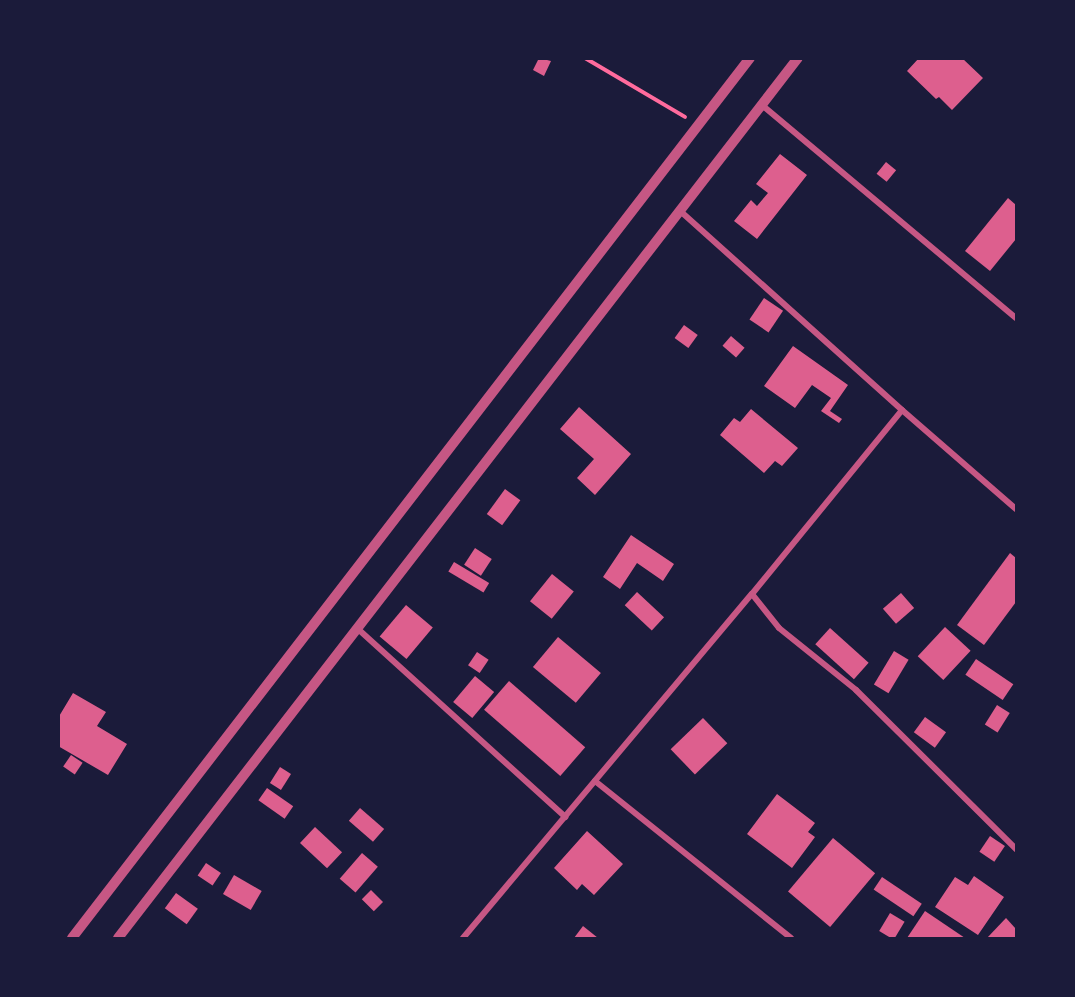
<!DOCTYPE html>
<style>
body{margin:0}
#map{position:relative;width:1075px;height:997px;overflow:hidden;background:#1b1b3a;font-family:Montserrat,sans-serif}
div>[style]{position:absolute}
[style*='--x']{left:calc(var(--x)*1px);top:calc(var(--y)*1px);width:calc(var(--w)*1px);rotate:calc(var(--a)*1deg)}
.building>*{inset:0;background:#dd5f8e;transform-origin:0 0}
.path>*{height:4px;margin:-2px;padding:0 2px;transform-origin:2px;border-radius:2px;background:#ff6b9d}
.minor>*{height:6px;margin:-3px;padding:0 3px;transform-origin:3px;border-radius:3px;background:#c65784}
.tertiary>*{height:10px;margin:-5px;padding:0 5px;transform-origin:5px;border-radius:5px;background:#c65784}
span{translate:-50% -50%;white-space:nowrap;text-align:center;line-height:1.15;-webkit-text-stroke:4.5px #1b1b3a;paint-order:stroke}
.frame{position:absolute;inset:0;border:60px solid #1b1b3a;pointer-events:none}
</style>
<div id="map">
<div class="building">
<i style="clip-path:polygon(539px 58px,551px 61px,544px 76px,533px 70px)"></i>
<i style="clip-path:polygon(919px 58px,962px 58px,983px 78px,952px 110px,939px 97px,936px 99px,907px 71px)"></i>
<i style="clip-path:polygon(780px 154px,807px 175px,757px 239px,734px 221px,751px 200px,757px 206px,768px 193px,756px 184px)"></i>
<i style="left:886px;top:162px;width:13px;height:15px;rotate:39deg"></i>
<i style="clip-path:polygon(1008px 198px,1016px 205px,1016px 239px,990px 271px,965px 251px)"></i>
<i style="left:764px;top:298px;width:23px;height:26px;rotate:34deg"></i>
<i style="left:684px;top:325px;width:17px;height:16px;rotate:36deg"></i>
<i style="left:731px;top:336px;width:18px;height:13px;rotate:41deg"></i>
<i style="clip-path:polygon(793px 346px,848px 385px,830px 411px,842px 419px,839px 423px,821px 411px,831px 398px,812px 385px,795px 408px,764px 386px)"></i>
<i style="clip-path:polygon(579px 407px,631px 454px,595px 495px,577px 478px,594px 459px,560px 429px)"></i>
<i style="clip-path:polygon(751px 409px,798px 448px,782px 466px,775px 461px,764px 473px,720px 435px,734px 418px,740px 422px)"></i>
<i style="left:505px;top:489px;width:19px;height:31px;rotate:36deg"></i>
<i style="clip-path:polygon(631px 535px,674px 564px,663px 581px,637px 563px,620px 589px,603px 577px)"></i>
<i style="left:475px;top:548px;width:20px;height:20px;rotate:33deg"></i>
<i style="clip-path:polygon(1010px 553px,1016px 558px,1016px 602px,984px 645px,957px 625px)"></i>
<i style="left:454px;top:562px;width:41px;height:11px;rotate:31deg"></i>
<i style="left:552px;top:574px;width:28px;height:35px;rotate:39deg"></i>
<i style="left:637px;top:592px;width:37px;height:18px;rotate:43deg"></i>
<i style="left:901px;top:593px;width:20px;height:24px;rotate:49deg"></i>
<i style="left:406px;top:605px;width:35px;height:41px;rotate:40deg"></i>
<i style="left:945px;top:627px;width:35px;height:40px;rotate:43deg"></i>
<i style="left:830px;top:628px;width:52px;height:22px;rotate:42deg"></i>
<i style="left:558px;top:637px;width:56px;height:39px;rotate:40deg"></i>
<i style="left:894px;top:651px;width:17px;height:39px;rotate:31deg"></i>
<i style="left:477px;top:652px;width:14px;height:16px;rotate:34deg"></i>
<i style="left:976px;top:659px;width:45px;height:19px;rotate:34deg"></i>
<i style="left:475px;top:676px;width:25px;height:34px;rotate:40deg"></i>
<i style="left:509px;top:681px;width:101px;height:38px;rotate:41deg"></i>
<i style="clip-path:polygon(73px 693px,106px 712px,97px 726px,127px 744px,108px 775px,58px 746px,58px 718px)"></i>
<i style="left:997px;top:705px;width:15px;height:23px;rotate:32deg"></i>
<i style="left:925px;top:717px;width:26px;height:19px;rotate:36deg"></i>
<i style="left:703px;top:718px;width:35px;height:45px;rotate:46deg"></i>
<i style="left:71px;top:755px;width:14px;height:14px;rotate:34deg"></i>
<i style="left:280px;top:767px;width:13px;height:19px;rotate:32deg"></i>
<i style="left:267px;top:788px;width:32px;height:15px;rotate:35deg"></i>
<i style="clip-path:polygon(777px 794px,815px 823px,808px 832px,815px 837px,792px 868px,747px 834px)"></i>
<i style="left:360px;top:808px;width:32px;height:17px;rotate:41deg"></i>
<i style="left:315px;top:827px;width:37px;height:22px;rotate:43deg"></i>
<i style="clip-path:polygon(587px 831px,623px 864px,594px 895px,582px 884px,577px 890px,554px 868px)"></i>
<i style="left:990px;top:836px;width:18px;height:19px;rotate:34deg"></i>
<i style="left:833px;top:838px;width:55px;height:70px;rotate:40deg"></i>
<i style="left:362px;top:853px;width:21px;height:34px;rotate:41deg"></i>
<i style="left:206px;top:863px;width:18px;height:15px;rotate:34deg"></i>
<i style="left:234px;top:875px;width:32px;height:22px;rotate:30deg"></i>
<i style="clip-path:polygon(974px 876px,1004px 897px,978px 935px,935px 907px,955px 877px,968px 885px)"></i>
<i style="left:882px;top:877px;width:48px;height:15px;rotate:34deg"></i>
<i style="left:371px;top:890px;width:17px;height:13px;rotate:45deg"></i>
<i style="left:176px;top:893px;width:27px;height:19px;rotate:36deg"></i>
<i style="clip-path:polygon(925px 911px,965px 938px,907px 938px)"></i>
<i style="left:890px;top:913px;width:17px;height:21px;rotate:31deg"></i>
<i style="clip-path:polygon(1006px 918px,1016px 929px,1016px 938px,987px 938px)"></i>
<i style="clip-path:polygon(583px 926px,598px 938px,574px 938px)"></i>
</div>
<div class="path">
<i style="--x:585;--y:58;--w:116;--a:30.5"></i>
</div>
<div class="minor">
<i style="--x:762;--y:105;--w:331;--a:40"></i>
<i style="--x:902;--y:410;--w:151;--a:41"></i>
<i style="--x:752;--y:594;--w:43;--a:51.5"></i>
<i style="--x:779;--y:628;--w:99;--a:38.8"></i>
<i style="--x:856;--y:690;--w:226;--a:44.8"></i>
<i style="--x:358;--y:629;--w:280;--a:42.2"></i>
<i style="--x:595;--y:781;--w:251;--a:38.7"></i>
<i style="--x:463;--y:938;--w:449;--a:-50"></i>
<i style="--x:752;--y:594;--w:237;--a:-50.8"></i>
<i style="--x:902;--y:410;--w:298;--a:-138.1"></i>
</div>
<div class="tertiary">
<i style="--x:72;--y:938;--w:1111;--a:-52.39"></i>
<i style="--x:118;--y:938;--w:1112;--a:-52.31"></i>
</div>
<div class="frame"></div>
</div>
